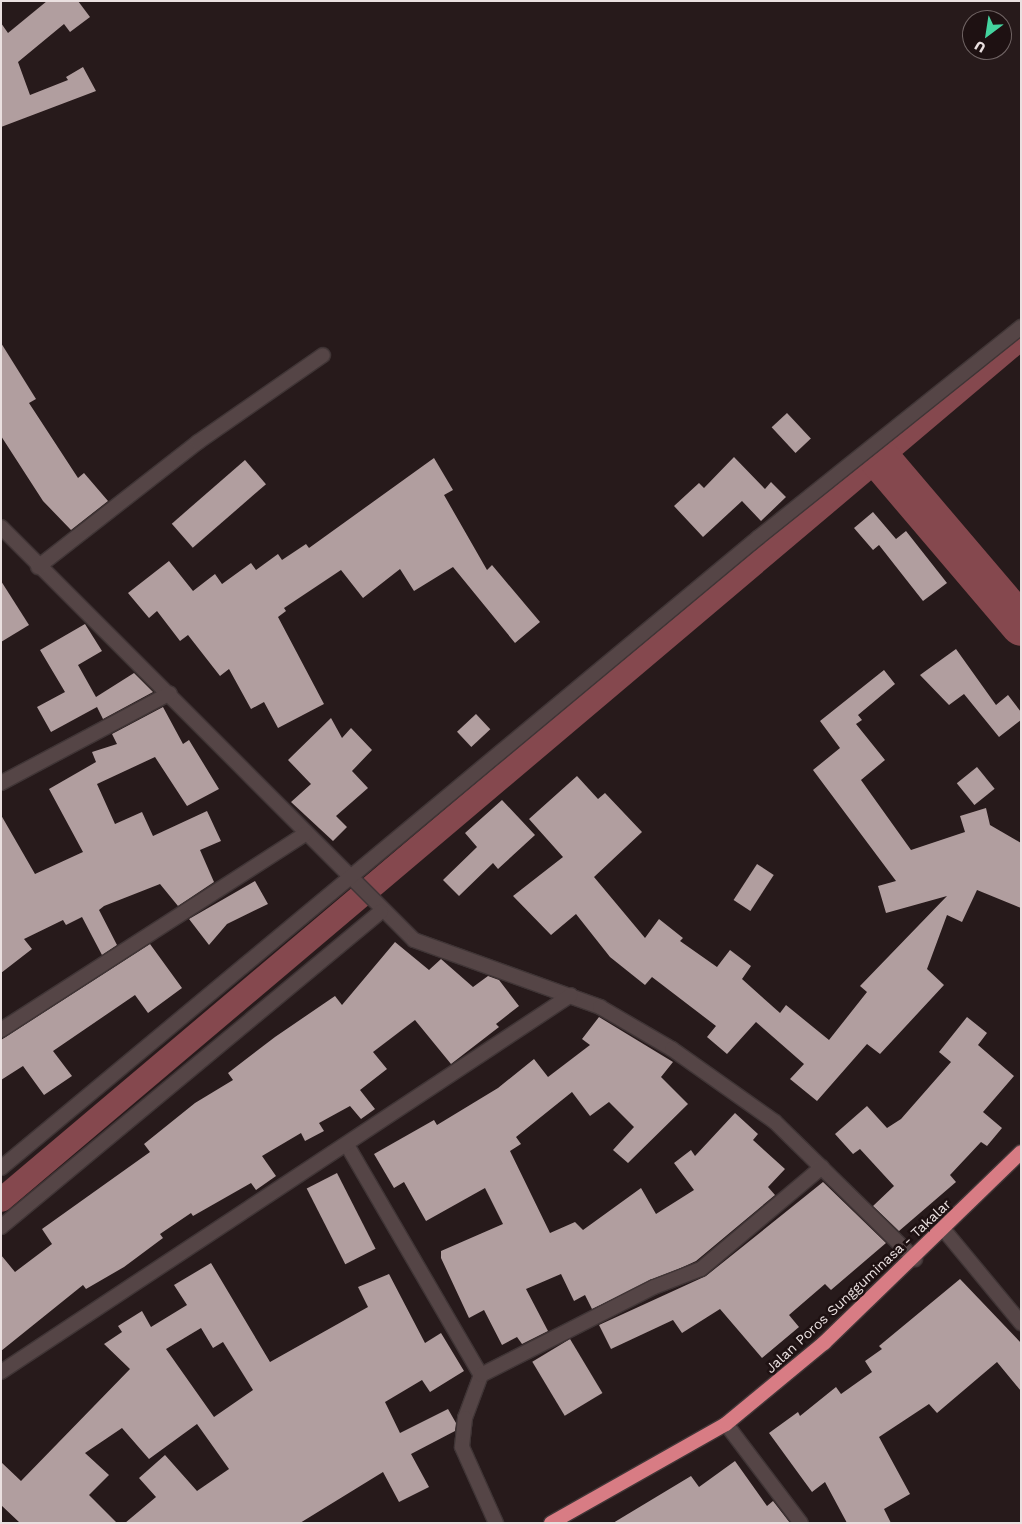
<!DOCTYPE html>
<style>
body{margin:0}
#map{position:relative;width:1022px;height:1524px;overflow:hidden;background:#271a1b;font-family:"Work Sans",sans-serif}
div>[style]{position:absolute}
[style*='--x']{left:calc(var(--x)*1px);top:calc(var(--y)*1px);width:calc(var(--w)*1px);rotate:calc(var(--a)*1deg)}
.canal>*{height:24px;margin:-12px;padding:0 12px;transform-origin:12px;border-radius:12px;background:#85484e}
.river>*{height:41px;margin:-20.5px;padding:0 20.5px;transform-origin:20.5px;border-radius:20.5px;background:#85484e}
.building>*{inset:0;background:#b19e9f;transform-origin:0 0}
.roads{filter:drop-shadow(1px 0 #403536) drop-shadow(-1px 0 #403536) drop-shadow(0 1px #403536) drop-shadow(0 -1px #403536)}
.minor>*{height:14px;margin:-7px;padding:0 7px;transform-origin:7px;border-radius:7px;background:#554546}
.trunk>*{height:14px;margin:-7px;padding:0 7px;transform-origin:7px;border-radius:7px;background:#d87c84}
span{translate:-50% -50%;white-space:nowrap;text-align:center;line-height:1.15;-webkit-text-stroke:5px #1e1112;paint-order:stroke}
.street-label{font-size:14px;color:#eae0e0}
.frame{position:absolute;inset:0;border:2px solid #eae0e0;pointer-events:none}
.north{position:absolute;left:962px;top:10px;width:50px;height:50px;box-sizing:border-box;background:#1e1112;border:1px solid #706464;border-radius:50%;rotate:211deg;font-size:14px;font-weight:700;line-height:20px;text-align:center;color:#eae0e0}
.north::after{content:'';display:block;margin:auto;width:18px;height:22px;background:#44d49f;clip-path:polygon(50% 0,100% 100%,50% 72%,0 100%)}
</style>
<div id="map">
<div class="canal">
<i style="--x:1;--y:1200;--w:1335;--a:-40.2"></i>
</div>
<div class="river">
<i style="--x:879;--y:458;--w:219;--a:49.6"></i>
</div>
<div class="building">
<i style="clip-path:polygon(47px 1px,78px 1px,90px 17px,70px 32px,64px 24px,18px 62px,30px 95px,68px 80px,66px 77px,83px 67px,96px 91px,1px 127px,1px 23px,8px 33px)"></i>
<i style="clip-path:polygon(1px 343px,36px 399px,29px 403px,78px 478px,84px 473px,108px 501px,71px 530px,43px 501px,1px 436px)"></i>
<i style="left:787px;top:413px;width:35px;height:21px;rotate:47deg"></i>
<i style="clip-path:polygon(734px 457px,765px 489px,771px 482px,786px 497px,761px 521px,742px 501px,703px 537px,674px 506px,699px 483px,704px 488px)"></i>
<i style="clip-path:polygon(434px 458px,453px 490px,444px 495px,487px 570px,492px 565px,540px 622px,515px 643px,453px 567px,414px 591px,400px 569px,363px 598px,341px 570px,284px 608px,286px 611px,278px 617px,324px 704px,278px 728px,264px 702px,251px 709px,229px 669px,220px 676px,188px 635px,180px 641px,157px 611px,149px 618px,128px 593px,169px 561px,193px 591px,215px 574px,222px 584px,251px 563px,256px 570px,278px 554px,282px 560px,306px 544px,309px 548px)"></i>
<i style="left:245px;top:460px;width:32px;height:97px;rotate:49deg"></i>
<i style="clip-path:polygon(873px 512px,896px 539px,906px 531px,947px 583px,923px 601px,879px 545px,873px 550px,854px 528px)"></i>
<i style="clip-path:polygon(1px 581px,29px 625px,1px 642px)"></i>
<i style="clip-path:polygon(85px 624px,102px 651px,78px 665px,96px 697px,134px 673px,153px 692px,103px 719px,97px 707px,51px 732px,37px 707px,65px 692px,40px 650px)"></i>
<i style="clip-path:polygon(956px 649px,996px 705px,1008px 695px,1021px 712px,1021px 720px,999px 737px,964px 694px,949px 705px,920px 675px)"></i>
<i style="clip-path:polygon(884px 670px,895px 684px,858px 715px,862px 720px,856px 724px,885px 760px,861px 780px,911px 850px,965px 832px,960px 816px,986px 808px,990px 825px,1021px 843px,1021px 908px,977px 890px,962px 922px,947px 915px,927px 969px,944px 985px,880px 1054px,867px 1044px,817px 1101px,790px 1079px,804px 1064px,756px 1022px,727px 1054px,707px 1037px,716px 1026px,652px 977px,645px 985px,610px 957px,576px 914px,551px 935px,513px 896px,563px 857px,529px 819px,577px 776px,598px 799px,605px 793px,642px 832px,594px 877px,645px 938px,659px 919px,683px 938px,680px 941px,717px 967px,730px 950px,751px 966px,742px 979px,780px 1013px,786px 1005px,829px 1040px,867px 992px,860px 986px,947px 896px,886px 913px,878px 886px,896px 881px,813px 770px,840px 748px,820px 721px)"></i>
<i style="clip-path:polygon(163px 707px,183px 744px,189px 740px,219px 789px,187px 806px,155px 757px,97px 784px,115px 824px,142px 812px,153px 836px,207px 811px,221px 841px,200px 850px,214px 882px,178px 906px,160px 884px,104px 906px,99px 910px,117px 945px,102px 955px,82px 917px,66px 925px,63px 920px,24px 939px,32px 949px,1px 973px,1px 815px,35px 874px,83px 852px,49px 789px,96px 762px,92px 752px,117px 744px,112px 734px)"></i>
<i style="left:476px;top:714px;width:21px;height:26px;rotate:47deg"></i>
<i style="clip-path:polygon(331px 718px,342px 738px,351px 728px,372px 750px,352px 771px,368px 788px,336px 816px,347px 827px,333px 841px,291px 802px,311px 784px,288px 760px)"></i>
<i style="left:977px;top:767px;width:28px;height:26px;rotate:51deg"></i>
<i style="clip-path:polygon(502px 800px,535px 835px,498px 869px,493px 863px,459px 896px,443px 880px,477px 847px,465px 833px)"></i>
<i style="left:757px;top:864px;width:20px;height:43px;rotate:33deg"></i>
<i style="clip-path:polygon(255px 881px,268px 904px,227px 924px,209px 945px,189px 919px)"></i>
<i style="clip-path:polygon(395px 942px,429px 970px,441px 959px,473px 987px,488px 976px,499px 980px,519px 1006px,496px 1024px,499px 1027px,451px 1064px,415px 1020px,373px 1052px,387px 1069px,360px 1090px,375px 1109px,361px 1119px,350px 1106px,319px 1123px,324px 1131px,305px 1141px,301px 1133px,262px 1156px,276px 1176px,256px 1190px,251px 1183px,193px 1216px,191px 1213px,160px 1234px,163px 1238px,124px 1267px,86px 1289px,83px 1285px,1px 1351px,1px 1255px,15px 1272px,52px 1244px,42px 1229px,150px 1152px,144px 1144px,195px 1103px,233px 1080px,228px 1073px,275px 1037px,335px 996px,342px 1005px)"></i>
<i style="clip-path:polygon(150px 944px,182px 988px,148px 1013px,135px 995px,53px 1051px,72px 1076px,44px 1095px,23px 1066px,1px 1080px,1px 1040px)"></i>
<i style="clip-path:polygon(599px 1017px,673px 1062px,661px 1077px,688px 1104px,628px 1163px,613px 1150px,634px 1127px,609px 1102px,590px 1116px,572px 1092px,516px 1137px,521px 1144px,510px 1151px,550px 1233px,575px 1222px,583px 1230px,641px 1188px,656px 1214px,694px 1190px,674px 1163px,691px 1150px,695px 1156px,735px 1113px,758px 1134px,753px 1140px,785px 1169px,768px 1187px,775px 1195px,696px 1261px,592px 1309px,585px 1295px,574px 1301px,561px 1274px,526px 1289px,548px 1331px,522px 1344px,517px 1337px,502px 1345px,484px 1310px,469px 1318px,441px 1258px,441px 1251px,503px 1224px,485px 1188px,426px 1221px,404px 1182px,394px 1188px,374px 1154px,434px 1120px,437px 1125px,498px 1088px,534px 1059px,548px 1077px,590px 1045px,582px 1039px)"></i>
<i style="clip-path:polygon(967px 1017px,987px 1033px,978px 1045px,1014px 1076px,983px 1112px,1002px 1128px,987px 1146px,981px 1142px,950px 1175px,956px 1182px,899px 1231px,873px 1206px,894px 1186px,860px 1149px,853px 1154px,835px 1134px,867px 1106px,887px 1128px,901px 1119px,951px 1062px,939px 1052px)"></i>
<i style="left:337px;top:1173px;width:85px;height:34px;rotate:63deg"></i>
<i style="clip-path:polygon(823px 1182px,886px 1243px,831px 1290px,825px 1284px,789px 1315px,799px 1327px,762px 1358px,720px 1309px,682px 1333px,673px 1320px,611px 1349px,599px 1325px,706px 1276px)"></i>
<i style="clip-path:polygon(evenodd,211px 1263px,270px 1362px,368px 1307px,358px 1287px,389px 1274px,425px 1343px,441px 1333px,464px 1371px,430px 1392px,422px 1380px,385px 1402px,400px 1433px,448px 1409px,456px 1423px,455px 1431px,411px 1454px,429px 1487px,399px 1502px,383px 1472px,300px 1523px,125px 1523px,156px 1497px,139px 1478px,165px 1455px,197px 1491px,229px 1469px,197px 1424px,149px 1459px,122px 1428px,85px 1453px,109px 1475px,89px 1495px,117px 1523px,20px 1523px,1px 1505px,1px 1462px,21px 1481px,130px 1369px,104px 1344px,122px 1332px,118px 1326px,142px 1311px,151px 1327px,187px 1305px,174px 1285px,211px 1263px,201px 1328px,213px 1348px,223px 1342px,253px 1390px,214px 1417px,166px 1349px,201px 1328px)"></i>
<i style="clip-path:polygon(960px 1279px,1021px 1343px,1021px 1391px,997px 1362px,937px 1413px,929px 1404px,879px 1437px,910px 1494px,884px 1509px,891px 1523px,847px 1523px,825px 1482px,812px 1492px,769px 1433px,798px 1412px,800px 1416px,836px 1387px,841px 1394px,872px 1372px,865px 1361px,882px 1349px,879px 1346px)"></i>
<i style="left:570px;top:1339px;width:63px;height:44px;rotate:59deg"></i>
<i style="clip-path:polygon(735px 1461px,767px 1506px,773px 1501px,790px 1523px,613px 1523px,691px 1476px,699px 1487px)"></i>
</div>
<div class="roads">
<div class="minor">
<i style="--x:1;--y:527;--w:584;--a:45"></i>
<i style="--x:414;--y:940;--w:198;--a:19.8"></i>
<i style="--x:600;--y:1007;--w:83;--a:30.3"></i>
<i style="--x:672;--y:1049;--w:126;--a:35.3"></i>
<i style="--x:775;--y:1122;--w:196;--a:44.4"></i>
<i style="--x:38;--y:567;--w:203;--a:-38"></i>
<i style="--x:198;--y:442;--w:152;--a:-34.8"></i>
<i style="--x:1;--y:783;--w:191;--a:-28"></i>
<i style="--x:1;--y:1030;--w:362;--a:-32.8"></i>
<i style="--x:347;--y:1145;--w:266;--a:59.8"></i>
<i style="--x:481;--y:1375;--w:46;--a:110.4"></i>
<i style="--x:465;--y:1418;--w:29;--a:96"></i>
<i style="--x:462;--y:1447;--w:83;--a:65.9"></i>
<i style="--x:1;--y:1168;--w:986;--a:-39.78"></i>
<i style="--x:759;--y:537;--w:336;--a:-38.7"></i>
<i style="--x:1;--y:1227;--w:494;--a:-39.7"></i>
<i style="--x:944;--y:1230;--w:121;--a:50.4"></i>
<i style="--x:1;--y:1372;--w:683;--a:-33.48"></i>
<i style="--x:481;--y:1375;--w:194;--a:-27"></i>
<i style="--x:654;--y:1287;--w:50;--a:-21"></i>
<i style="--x:701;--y:1269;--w:158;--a:-40.1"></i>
<i style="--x:726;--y:1424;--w:124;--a:52.9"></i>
</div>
<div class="trunk">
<i style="--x:551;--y:1523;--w:201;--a:-29.5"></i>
<i style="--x:726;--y:1424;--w:127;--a:-39.6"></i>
<i style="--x:824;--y:1343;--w:274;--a:-44.1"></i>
</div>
</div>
<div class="street-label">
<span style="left:858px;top:1286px;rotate:-43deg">Jalan Poros Sungguminasa - Takalar</span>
</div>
<div class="frame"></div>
<div class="north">U</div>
</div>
